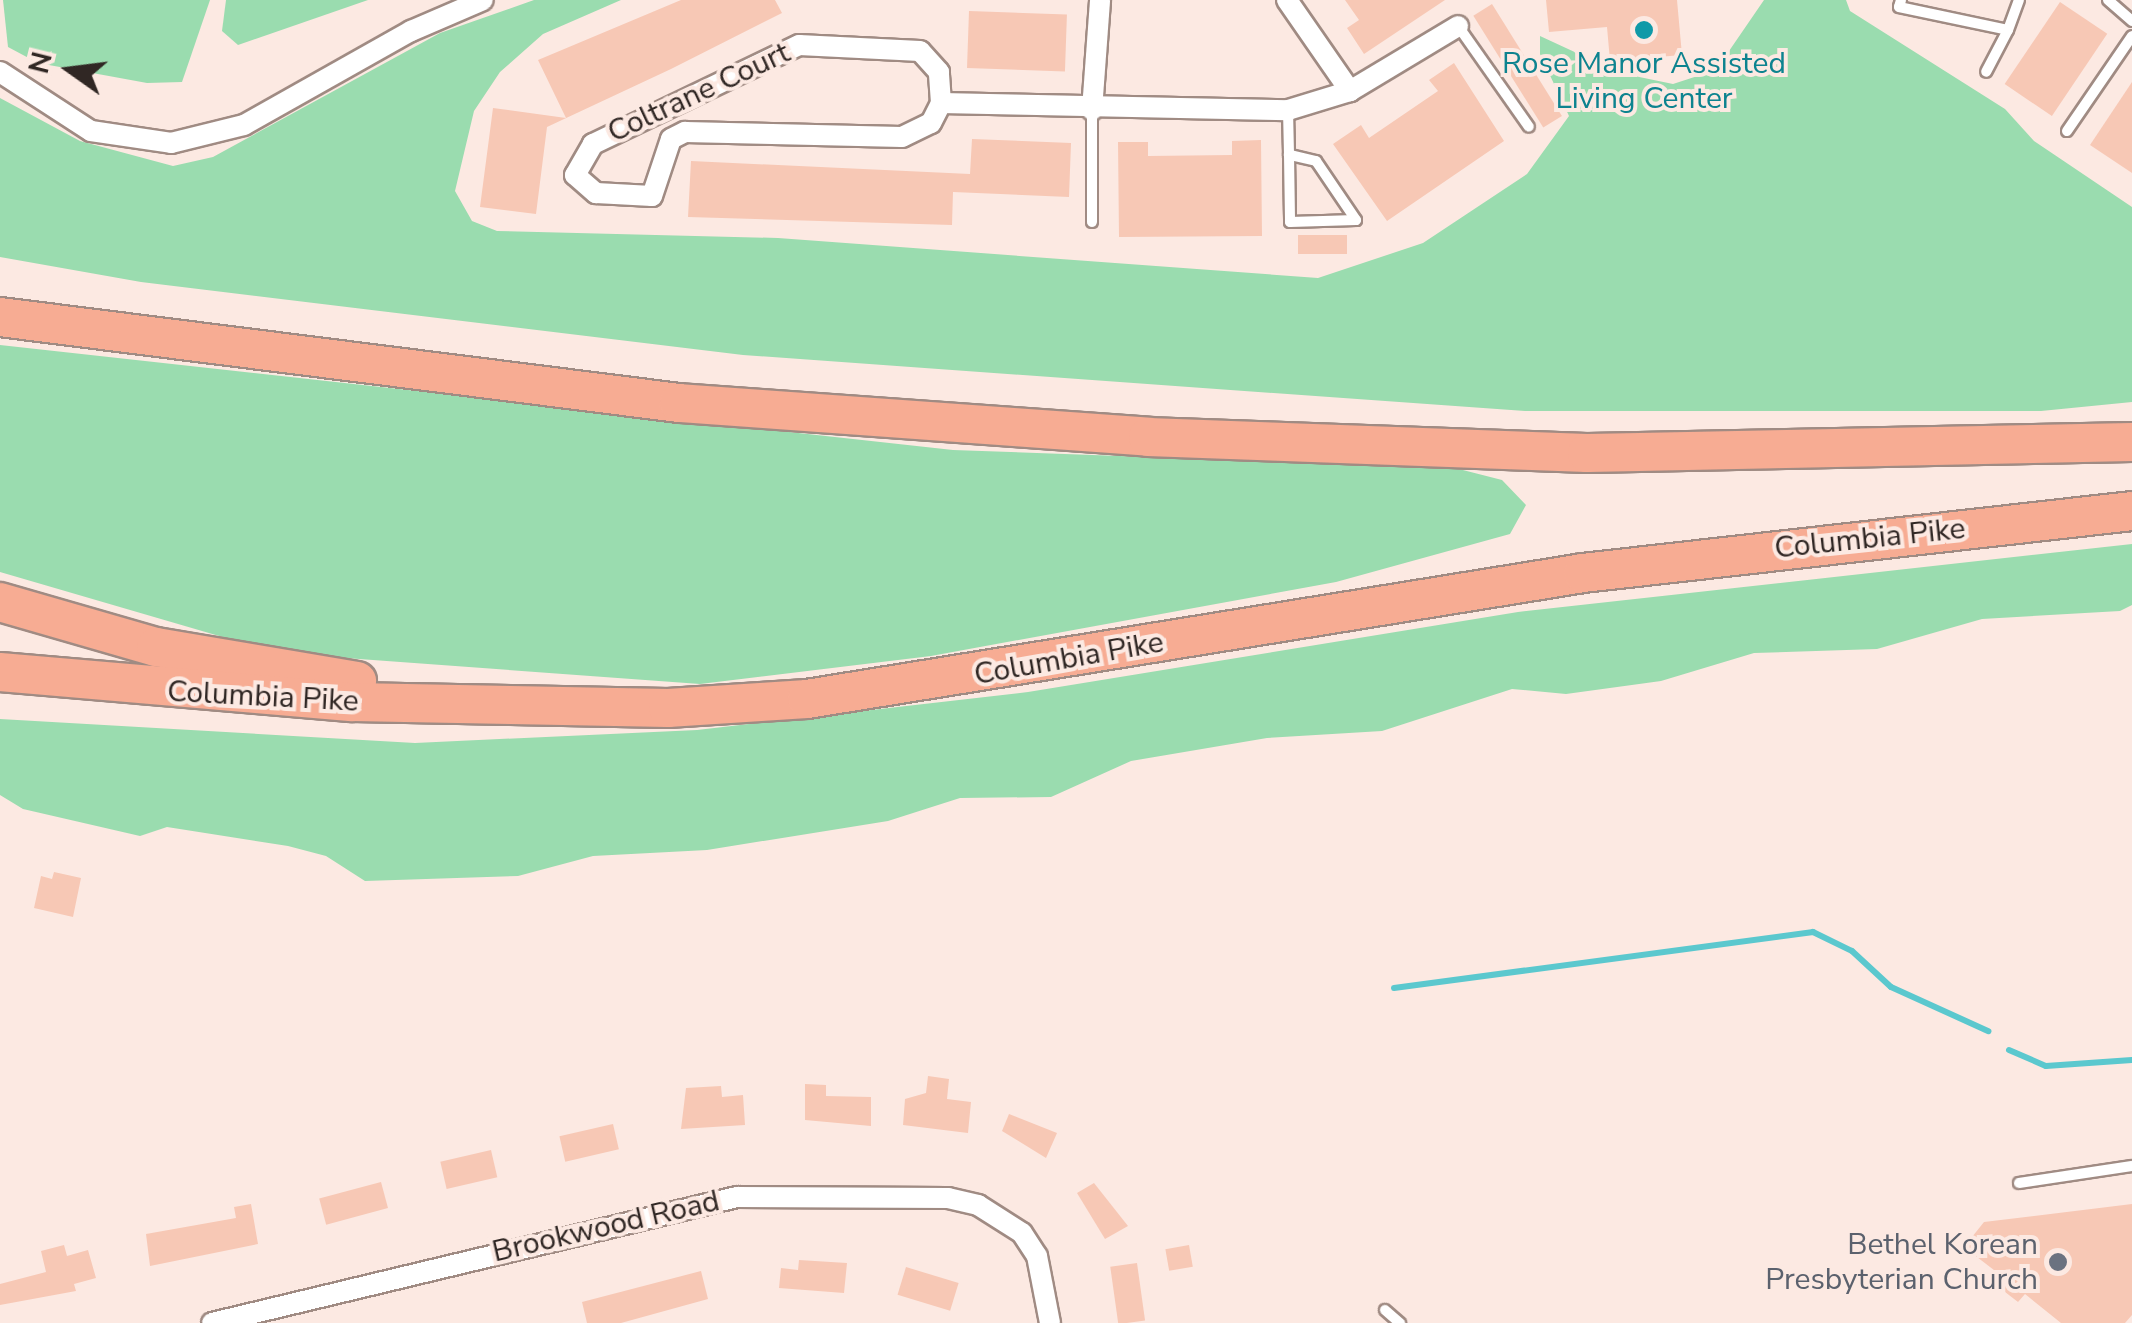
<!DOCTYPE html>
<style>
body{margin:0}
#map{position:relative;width:2132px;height:1323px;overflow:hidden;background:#fce9e2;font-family:"Nunito Sans",sans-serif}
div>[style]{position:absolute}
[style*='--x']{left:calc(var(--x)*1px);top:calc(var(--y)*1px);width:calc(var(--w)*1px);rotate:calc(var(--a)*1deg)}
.green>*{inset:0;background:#9adcaf}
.stream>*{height:6px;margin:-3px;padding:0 3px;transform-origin:3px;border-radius:3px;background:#5bc8ce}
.building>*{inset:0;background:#f7c8b5;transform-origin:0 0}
.roads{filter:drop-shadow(2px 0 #a08b83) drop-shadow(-2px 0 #a08b83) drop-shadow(0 2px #a08b83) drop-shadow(0 -2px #a08b83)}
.lane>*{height:10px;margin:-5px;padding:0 5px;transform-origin:5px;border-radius:5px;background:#fff}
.street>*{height:20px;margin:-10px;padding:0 10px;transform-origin:10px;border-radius:10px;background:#fff}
.highway>*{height:38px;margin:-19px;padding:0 19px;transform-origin:19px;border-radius:19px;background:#f7ac93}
.dots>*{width:28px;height:28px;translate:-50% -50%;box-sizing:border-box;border:5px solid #fce9e2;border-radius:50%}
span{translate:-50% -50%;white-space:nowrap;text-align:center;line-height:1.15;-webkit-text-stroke:8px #fce9e2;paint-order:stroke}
.culture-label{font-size:30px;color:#0d838f}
.street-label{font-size:30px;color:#302724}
.worship-label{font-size:30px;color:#5b616d}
.right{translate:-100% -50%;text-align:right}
.north{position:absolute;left:20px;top:20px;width:100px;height:100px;-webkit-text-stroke:8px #fce9e2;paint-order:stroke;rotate:284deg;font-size:28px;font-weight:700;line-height:40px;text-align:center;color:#302724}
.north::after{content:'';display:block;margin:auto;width:35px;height:45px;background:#302724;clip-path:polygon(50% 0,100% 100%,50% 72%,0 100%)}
</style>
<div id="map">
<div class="green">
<i style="clip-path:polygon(3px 0,210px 0,182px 82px,147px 83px,38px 63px,8px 47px)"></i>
<i style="clip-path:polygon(226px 0,368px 0,238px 45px,222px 31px)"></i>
<i style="clip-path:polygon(534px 0,621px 0,543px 34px,500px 72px,474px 111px,455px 191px,472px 221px,497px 231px,778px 238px,1318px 278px,1423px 243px,1527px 174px,1569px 116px,1540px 54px,1540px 36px,1620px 73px,1673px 84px,1716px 70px,1764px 0,1846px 0,1850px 11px,2005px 109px,2034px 141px,2132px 207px,2132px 402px,2041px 411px,1525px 411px,743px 355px,141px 282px,0 257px,0 98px,80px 141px,173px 166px,213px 157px,440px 33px)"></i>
<i style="clip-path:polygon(0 345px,953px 450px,1455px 468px,1502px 480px,1526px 505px,1510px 534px,1336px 582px,931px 656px,700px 684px,277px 653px,0 572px)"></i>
<i style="clip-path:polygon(2132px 544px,2132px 605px,2120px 611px,1982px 619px,1877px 649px,1754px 653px,1661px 681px,1566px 694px,1512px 689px,1382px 731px,1267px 738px,1131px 761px,1051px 797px,960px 798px,888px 821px,707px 850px,593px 856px,518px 876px,365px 881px,326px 856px,288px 846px,167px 827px,140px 836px,23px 809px,0 795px,0 719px,415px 743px,697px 730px,1028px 692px,1518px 612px)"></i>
</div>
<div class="stream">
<i style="--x:1394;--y:988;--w:423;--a:-7.6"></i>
<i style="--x:1813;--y:932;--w:43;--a:26"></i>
<i style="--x:1852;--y:951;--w:53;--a:42.7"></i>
<i style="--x:1891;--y:987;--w:107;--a:24.4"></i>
<i style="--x:2009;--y:1050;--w:40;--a:23.4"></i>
<i style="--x:2046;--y:1066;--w:86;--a:-4"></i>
</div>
<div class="building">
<i style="clip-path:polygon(681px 0,775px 0,782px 13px,671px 69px,547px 127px,536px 214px,480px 207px,493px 108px,566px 118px,538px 60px)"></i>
<i style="clip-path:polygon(1345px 0,1445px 0,1364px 54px,1347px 28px,1359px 20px)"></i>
<i style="clip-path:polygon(1546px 0,1677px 0,1682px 55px,1610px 61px,1607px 27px,1549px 32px)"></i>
<i style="left:2060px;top:2px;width:57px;height:99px;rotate:34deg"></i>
<i style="left:1492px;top:4px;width:132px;height:22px;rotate:58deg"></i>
<i style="left:969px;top:11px;width:98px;height:57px;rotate:2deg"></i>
<i style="clip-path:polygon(1454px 63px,1504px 141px,1387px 221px,1333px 144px,1361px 125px,1369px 138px,1438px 91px,1429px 80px)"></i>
<i style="clip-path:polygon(2132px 82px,2132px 173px,2090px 145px)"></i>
<i style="clip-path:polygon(972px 139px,1071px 143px,1069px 197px,953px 192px,952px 225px,688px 217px,691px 161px,970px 174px)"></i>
<i style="clip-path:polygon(1261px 140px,1262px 236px,1119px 237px,1118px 142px,1148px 142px,1148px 156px,1232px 155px,1232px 141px)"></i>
<i style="left:1298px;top:235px;width:49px;height:19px"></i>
<i style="clip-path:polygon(54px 872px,81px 878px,73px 917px,34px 908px,41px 876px,52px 879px)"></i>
<i style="clip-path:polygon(928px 1076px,949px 1079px,947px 1099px,971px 1102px,968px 1133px,903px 1125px,905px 1099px,926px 1093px)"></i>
<i style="clip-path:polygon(805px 1084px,826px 1085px,826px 1096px,871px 1097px,871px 1126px,805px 1120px)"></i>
<i style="clip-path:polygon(721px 1086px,722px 1097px,743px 1095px,745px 1125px,681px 1129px,686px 1088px)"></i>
<i style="clip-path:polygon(1009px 1114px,1057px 1133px,1046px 1158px,1002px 1131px)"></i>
<i style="left:613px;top:1124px;width:26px;height:55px;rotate:77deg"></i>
<i style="left:491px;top:1150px;width:28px;height:52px;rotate:77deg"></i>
<i style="left:381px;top:1182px;width:27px;height:64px;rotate:75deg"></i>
<i style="clip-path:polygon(1094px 1183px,1128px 1226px,1105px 1239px,1077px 1193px)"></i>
<i style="clip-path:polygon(251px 1204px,258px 1244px,150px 1266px,146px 1234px,236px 1218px,234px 1207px)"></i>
<i style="clip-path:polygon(2132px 1204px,2132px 1315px,2125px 1323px,2061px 1323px,2025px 1294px,2018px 1302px,1996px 1285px,2003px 1277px,1964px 1247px,1984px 1222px)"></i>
<i style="clip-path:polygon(64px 1245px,67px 1256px,88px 1250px,96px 1278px,74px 1284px,76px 1291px,0 1305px,0 1284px,46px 1272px,41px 1251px)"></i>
<i style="left:1189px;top:1245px;width:22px;height:24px;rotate:80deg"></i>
<i style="clip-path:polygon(799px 1260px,847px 1263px,844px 1293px,779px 1288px,781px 1268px,798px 1270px)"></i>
<i style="left:1137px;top:1263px;width:58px;height:27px;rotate:82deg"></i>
<i style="left:906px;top:1267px;width:55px;height:29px;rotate:17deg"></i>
<i style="clip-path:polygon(701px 1271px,708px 1299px,621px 1323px,587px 1323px,582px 1302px)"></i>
</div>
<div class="roads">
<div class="lane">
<i style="--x:1901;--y:0;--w:7;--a:106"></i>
<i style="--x:1899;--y:7;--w:111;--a:11.9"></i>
<i style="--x:2008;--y:30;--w:47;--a:117.6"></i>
<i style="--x:2108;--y:0;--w:32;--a:41"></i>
<i style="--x:1458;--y:26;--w:123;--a:54.9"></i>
<i style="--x:2008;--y:30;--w:32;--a:-70"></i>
<i style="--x:1288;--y:110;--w:45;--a:88.7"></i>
<i style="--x:1289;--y:155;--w:67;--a:89.1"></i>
<i style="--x:1290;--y:222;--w:66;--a:-1.7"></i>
<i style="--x:1356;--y:220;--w:71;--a:-124.1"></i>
<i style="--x:1316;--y:161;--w:28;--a:-167"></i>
<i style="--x:2067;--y:131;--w:115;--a:-55.6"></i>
<i style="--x:1092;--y:222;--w:112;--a:-90"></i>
<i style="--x:2019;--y:1183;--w:114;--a:-8.6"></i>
<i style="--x:1385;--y:1310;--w:20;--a:41"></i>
</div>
<div class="street">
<i style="--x:1287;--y:0;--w:111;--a:55.3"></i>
<i style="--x:0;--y:72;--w:108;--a:33"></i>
<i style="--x:91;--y:131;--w:81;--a:8.5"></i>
<i style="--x:171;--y:143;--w:75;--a:-13.9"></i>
<i style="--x:244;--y:125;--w:192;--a:-29.4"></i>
<i style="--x:411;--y:31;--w:78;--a:-23.3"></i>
<i style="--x:941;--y:103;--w:31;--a:-94"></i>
<i style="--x:939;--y:72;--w:28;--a:-132"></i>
<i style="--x:920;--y:51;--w:121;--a:-177.2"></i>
<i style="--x:799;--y:45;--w:229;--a:154.3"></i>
<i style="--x:593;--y:144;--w:36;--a:120"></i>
<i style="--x:575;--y:175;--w:28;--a:41"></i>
<i style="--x:596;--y:193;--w:56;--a:3.1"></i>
<i style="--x:652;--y:196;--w:60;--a:-71.6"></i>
<i style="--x:671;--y:139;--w:16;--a:-27"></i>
<i style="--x:685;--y:132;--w:217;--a:1.3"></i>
<i style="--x:902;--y:137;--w:32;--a:-26"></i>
<i style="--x:931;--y:123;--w:22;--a:-63"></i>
<i style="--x:941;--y:103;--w:347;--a:1.2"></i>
<i style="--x:1288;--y:110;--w:65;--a:-17"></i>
<i style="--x:1350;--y:91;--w:126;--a:-31"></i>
<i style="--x:1092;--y:110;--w:110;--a:-85.8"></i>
<i style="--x:212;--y:1323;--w:540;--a:-13.5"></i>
<i style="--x:737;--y:1197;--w:211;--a:0.3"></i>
<i style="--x:948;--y:1198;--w:31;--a:13"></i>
<i style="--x:978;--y:1205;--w:52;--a:32.5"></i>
<i style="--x:1022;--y:1233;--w:27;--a:57"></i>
<i style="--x:1037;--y:1256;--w:68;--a:79"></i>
</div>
<div class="highway">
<i style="--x:0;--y:317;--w:684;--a:7.22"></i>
<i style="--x:679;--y:403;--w:470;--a:4.1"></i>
<i style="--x:1148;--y:437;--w:439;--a:2.1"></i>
<i style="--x:1587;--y:453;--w:545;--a:-1.16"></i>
<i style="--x:0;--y:602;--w:162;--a:16.1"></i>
<i style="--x:156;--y:647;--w:204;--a:9.6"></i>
<i style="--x:0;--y:672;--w:354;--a:4.9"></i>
<i style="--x:353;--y:702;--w:315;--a:1.1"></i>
<i style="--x:668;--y:708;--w:139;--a:-3.7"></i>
<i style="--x:807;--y:699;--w:786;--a:-9.22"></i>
<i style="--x:1583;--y:573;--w:552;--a:-6.44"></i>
</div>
</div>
<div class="dots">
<i style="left:1644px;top:30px;background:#0f9aa8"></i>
<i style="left:2058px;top:1262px;background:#6b7280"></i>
</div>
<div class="culture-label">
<span style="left:1644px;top:81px">Rose Manor Assisted<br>Living Center</span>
</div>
<div class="street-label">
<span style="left:699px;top:93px;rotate:-25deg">Coltrane Court</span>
<span style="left:1870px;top:539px;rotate:-6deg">Columbia Pike</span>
<span style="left:1069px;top:659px;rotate:-10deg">Columbia Pike</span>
<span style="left:263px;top:697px;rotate:3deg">Columbia Pike</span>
<span style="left:606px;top:1227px;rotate:-13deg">Brookwood Road</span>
</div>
<div class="worship-label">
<span class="right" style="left:2038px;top:1262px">Bethel Korean<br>Presbyterian Church</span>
</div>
<div class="north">N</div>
</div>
